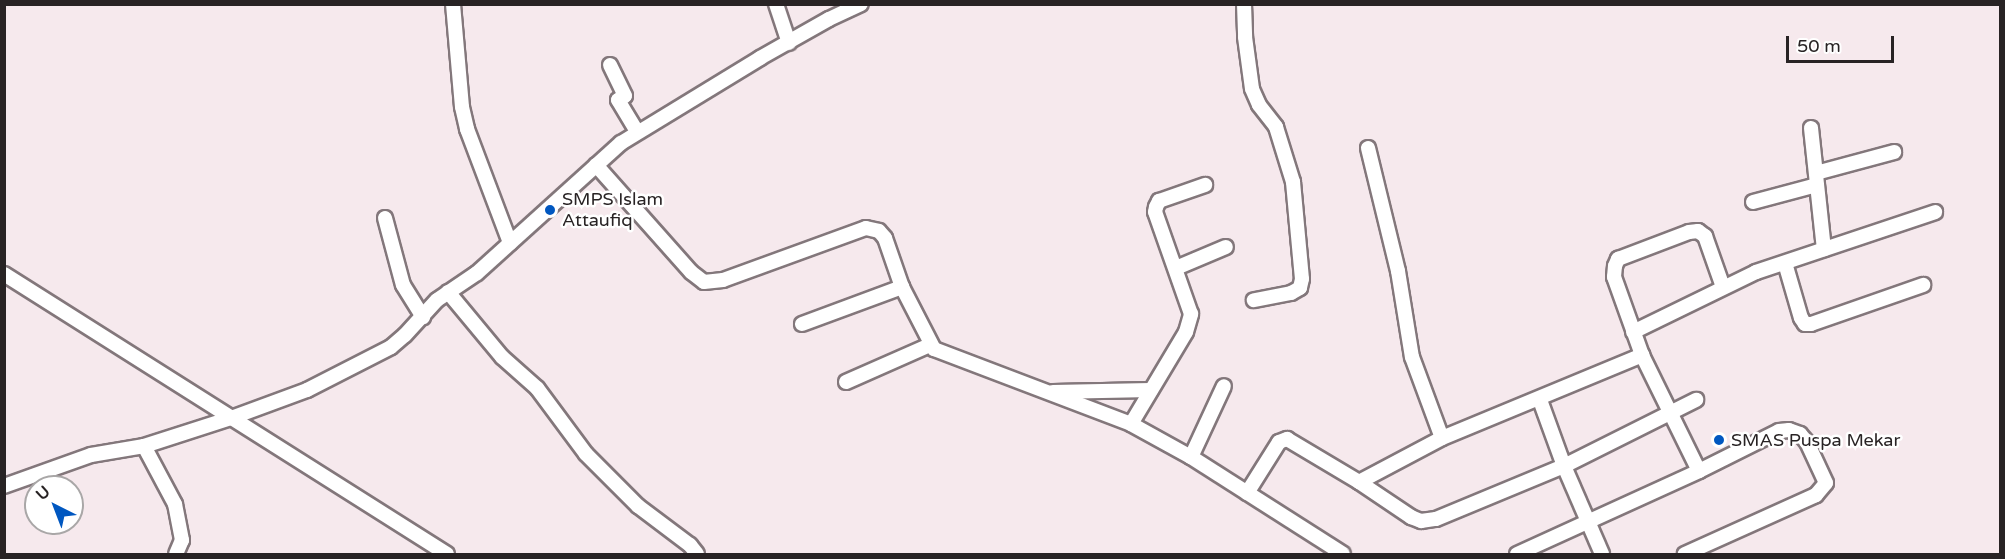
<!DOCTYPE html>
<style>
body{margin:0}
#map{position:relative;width:2005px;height:559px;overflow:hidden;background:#f6e9ed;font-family:"Varela Round",sans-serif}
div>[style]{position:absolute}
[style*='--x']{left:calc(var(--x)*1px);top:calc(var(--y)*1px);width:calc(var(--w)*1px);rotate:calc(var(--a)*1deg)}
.roads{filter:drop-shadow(2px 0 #83777b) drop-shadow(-2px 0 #83777b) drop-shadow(0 2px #83777b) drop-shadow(0 -2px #83777b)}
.minor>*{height:14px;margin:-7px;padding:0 7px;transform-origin:7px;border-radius:7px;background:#fff}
.dots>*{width:16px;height:16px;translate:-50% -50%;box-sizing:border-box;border:3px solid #fff;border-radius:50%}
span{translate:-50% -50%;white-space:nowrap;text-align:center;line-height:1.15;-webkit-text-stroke:5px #fff;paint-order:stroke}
.poi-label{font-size:18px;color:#282324}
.left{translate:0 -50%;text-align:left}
.frame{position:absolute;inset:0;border:6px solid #282324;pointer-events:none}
.north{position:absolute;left:24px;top:475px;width:60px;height:60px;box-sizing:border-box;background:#fff;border:2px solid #a9a7a7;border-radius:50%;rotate:318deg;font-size:16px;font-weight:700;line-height:24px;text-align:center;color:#282324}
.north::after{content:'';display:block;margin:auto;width:21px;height:27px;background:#0057c0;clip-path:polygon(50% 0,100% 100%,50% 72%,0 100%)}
.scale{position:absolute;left:1786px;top:36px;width:108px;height:27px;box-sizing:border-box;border:3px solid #282324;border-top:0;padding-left:8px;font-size:18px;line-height:21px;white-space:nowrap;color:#282324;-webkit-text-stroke:4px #fff;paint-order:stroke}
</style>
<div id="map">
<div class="roads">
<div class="minor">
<i style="--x:453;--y:4;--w:103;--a:85"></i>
<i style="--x:462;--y:107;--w:23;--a:77"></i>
<i style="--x:467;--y:129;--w:122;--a:69.3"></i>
<i style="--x:776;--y:4;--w:41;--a:71.6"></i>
<i style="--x:1244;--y:4;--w:33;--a:88"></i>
<i style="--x:1245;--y:37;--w:52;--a:82.3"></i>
<i style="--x:1252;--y:89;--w:17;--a:66"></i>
<i style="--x:1259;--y:105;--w:28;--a:52"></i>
<i style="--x:1276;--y:127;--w:58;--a:72.8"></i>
<i style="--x:1293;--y:182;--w:97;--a:84.7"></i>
<i style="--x:1302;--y:279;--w:9;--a:103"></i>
<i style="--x:1300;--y:288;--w:10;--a:151"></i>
<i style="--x:1291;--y:293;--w:38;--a:169"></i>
<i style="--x:610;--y:65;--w:34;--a:64"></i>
<i style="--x:625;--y:96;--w:8;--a:150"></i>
<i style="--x:618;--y:100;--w:37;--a:59"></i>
<i style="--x:1811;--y:128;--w:122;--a:83.9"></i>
<i style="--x:1368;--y:148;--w:127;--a:76.3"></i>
<i style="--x:1398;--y:271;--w:87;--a:80.8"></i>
<i style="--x:1412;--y:357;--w:86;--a:69.7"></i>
<i style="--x:596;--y:165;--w:143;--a:48.4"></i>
<i style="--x:691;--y:272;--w:16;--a:38"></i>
<i style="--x:704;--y:282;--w:19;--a:-6"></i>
<i style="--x:723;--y:280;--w:152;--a:-20"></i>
<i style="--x:866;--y:228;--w:13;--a:13"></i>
<i style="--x:879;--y:231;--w:9;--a:49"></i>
<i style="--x:885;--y:238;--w:52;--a:70.9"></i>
<i style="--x:902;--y:287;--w:70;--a:62.7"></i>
<i style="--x:934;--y:349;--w:211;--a:20.8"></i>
<i style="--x:1131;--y:424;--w:68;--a:28.8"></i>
<i style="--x:1191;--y:457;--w:180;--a:32.5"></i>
<i style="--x:1816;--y:173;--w:81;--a:-15.1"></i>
<i style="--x:1753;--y:202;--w:66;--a:-14.9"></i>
<i style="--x:385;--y:218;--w:69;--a:75"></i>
<i style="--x:403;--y:285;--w:38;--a:58"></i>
<i style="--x:1785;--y:263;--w:57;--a:73.8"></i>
<i style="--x:1801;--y:318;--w:7;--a:56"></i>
<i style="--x:1805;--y:324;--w:6;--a:0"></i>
<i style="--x:1811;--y:324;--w:119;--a:-19.2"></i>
<i style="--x:1176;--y:268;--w:54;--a:-22.8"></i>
<i style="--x:4;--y:274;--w:524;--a:32.3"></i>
<i style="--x:448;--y:292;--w:85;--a:50.3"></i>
<i style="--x:502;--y:357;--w:47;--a:41.5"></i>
<i style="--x:537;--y:388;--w:82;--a:53.4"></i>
<i style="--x:586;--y:454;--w:74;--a:45"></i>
<i style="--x:638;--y:506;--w:65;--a:36.9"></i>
<i style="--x:690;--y:545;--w:11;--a:52"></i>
<i style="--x:802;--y:324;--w:107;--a:-20.3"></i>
<i style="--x:1633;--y:332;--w:137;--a:-26"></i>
<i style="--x:1756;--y:272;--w:189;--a:-18.5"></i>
<i style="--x:846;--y:382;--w:92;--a:-23.8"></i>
<i style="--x:1053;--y:392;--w:98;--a:-1.2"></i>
<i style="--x:1540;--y:400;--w:70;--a:70"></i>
<i style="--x:1564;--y:466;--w:96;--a:66.6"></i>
<i style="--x:1131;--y:424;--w:107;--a:-59.1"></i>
<i style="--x:1186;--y:332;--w:19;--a:-74"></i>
<i style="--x:1191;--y:314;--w:108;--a:-109.4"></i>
<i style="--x:1155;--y:212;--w:5;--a:-79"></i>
<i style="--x:1156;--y:207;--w:7;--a:-63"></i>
<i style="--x:1159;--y:201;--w:49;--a:-19.2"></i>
<i style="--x:144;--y:446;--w:66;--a:61.9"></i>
<i style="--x:175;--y:504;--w:37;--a:79"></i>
<i style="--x:182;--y:540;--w:15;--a:113"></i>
<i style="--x:1191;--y:457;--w:78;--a:-65.1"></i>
<i style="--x:1699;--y:471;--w:129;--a:-116.2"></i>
<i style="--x:1642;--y:355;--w:83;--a:-109.7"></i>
<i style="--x:1614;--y:277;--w:11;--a:-85"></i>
<i style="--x:1615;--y:266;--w:8;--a:-67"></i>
<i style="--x:1618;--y:259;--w:76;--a:-20.8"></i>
<i style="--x:1689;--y:232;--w:9;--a:-6"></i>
<i style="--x:1698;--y:231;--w:9;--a:36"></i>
<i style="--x:1705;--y:236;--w:54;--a:70.6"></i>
<i style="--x:1359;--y:482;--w:94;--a:-27.9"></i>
<i style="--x:1442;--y:438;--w:217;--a:-22.5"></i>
<i style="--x:4;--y:486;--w:92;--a:-19.6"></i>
<i style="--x:91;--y:455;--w:54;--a:-9.6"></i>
<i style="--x:144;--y:446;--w:91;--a:-17.8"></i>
<i style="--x:231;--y:418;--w:81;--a:-20.2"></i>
<i style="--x:307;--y:390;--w:94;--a:-27.1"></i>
<i style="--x:391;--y:347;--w:18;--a:-41"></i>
<i style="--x:405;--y:335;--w:47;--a:-47.6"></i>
<i style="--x:437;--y:300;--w:48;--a:-34"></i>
<i style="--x:477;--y:273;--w:194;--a:-42.1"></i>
<i style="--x:621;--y:143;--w:163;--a:-31.4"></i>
<i style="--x:760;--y:58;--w:79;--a:-29.5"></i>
<i style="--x:829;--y:19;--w:35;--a:-25"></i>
<i style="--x:1247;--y:493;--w:60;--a:-57.9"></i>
<i style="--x:1279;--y:442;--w:9;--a:-21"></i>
<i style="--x:1287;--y:439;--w:84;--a:30.8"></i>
<i style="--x:1359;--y:482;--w:63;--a:33.9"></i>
<i style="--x:1411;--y:517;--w:11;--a:22"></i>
<i style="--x:1421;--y:521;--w:15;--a:-8"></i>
<i style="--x:1436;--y:519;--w:139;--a:-22.5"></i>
<i style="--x:1564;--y:466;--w:148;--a:-26.6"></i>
<i style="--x:1517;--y:554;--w:200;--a:-24.5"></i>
<i style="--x:1699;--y:471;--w:89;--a:-26.6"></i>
<i style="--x:1779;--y:431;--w:10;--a:-6"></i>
<i style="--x:1789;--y:430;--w:12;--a:20"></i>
<i style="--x:1800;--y:434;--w:11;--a:49"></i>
<i style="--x:1807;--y:442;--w:45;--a:65.1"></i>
<i style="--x:1826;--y:483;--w:16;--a:130"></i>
<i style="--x:1816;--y:495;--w:144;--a:155.8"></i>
</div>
</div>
<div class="dots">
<i style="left:550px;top:210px;background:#0057c0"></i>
<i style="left:1719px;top:440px;background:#0057c0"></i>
</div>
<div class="poi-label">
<span class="left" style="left:562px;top:210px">SMPS Islam<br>Attaufiq</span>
<span class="left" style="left:1731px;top:440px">SMAS Puspa Mekar</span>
</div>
<div class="frame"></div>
<div class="north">U</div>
<div class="scale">50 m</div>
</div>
